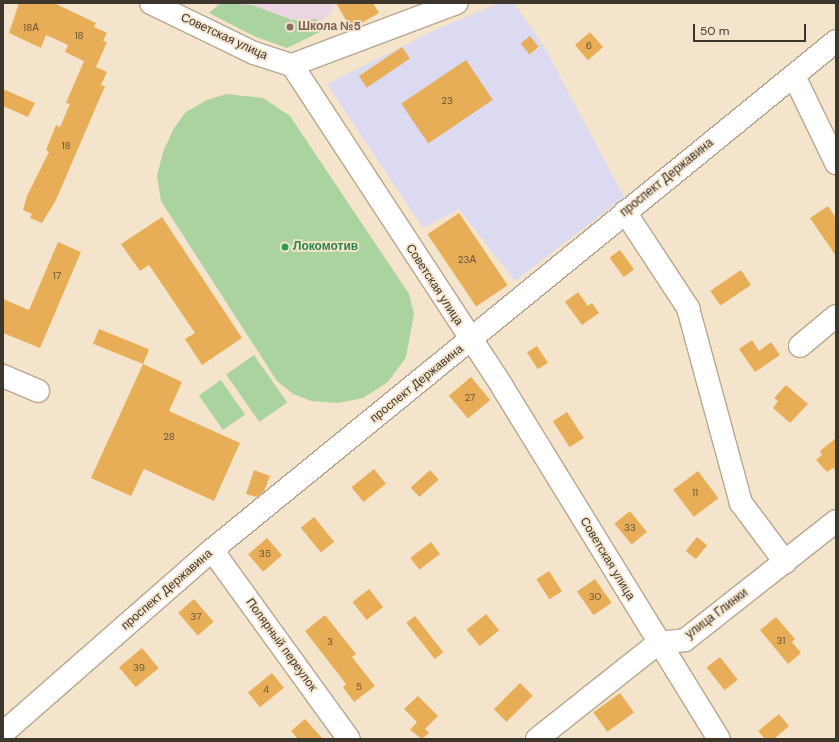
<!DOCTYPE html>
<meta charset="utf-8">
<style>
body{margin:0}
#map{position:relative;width:839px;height:742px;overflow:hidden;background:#f5e4cc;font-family:"DM Sans",sans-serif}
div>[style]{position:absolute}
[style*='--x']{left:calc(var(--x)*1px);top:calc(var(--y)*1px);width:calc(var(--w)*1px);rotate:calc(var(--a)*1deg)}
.commercial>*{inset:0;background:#dcdaf0}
.education>*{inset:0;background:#ecd5e2}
.green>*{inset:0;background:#abd3a0;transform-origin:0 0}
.building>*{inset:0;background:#e8ae57;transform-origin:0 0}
.roads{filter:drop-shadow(1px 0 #b7a790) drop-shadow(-1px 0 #b7a790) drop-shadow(0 1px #b7a790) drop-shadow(0 -1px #b7a790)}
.minor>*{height:22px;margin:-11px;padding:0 11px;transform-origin:11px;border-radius:11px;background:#fff}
.dots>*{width:11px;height:11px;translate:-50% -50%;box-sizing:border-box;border:2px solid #f5e4cc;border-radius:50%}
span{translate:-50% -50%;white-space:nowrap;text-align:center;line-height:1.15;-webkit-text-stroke:3.5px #f5e4cc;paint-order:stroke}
.number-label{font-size:10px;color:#675437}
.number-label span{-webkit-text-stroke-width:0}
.education-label{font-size:12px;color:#785e54;font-weight:700}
.left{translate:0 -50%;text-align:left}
.street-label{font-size:12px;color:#3c362c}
.leisure-label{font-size:12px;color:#27864d;font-weight:700}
.frame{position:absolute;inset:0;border:4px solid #3c362c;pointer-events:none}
.scale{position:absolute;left:693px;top:24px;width:113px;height:18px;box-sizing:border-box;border:2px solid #3c362c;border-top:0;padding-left:5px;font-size:12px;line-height:14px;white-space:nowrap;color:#3c362c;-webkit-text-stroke:3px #f5e4cc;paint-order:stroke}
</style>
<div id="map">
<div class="commercial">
<i style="clip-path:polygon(499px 3px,514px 3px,545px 48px,624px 197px,515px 281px,459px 209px,423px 228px,327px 84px,433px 31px)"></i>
</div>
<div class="education">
<i style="clip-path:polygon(210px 3px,334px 3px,332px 12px,298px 42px)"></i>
</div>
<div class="green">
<i style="clip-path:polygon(221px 3px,252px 5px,292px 20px,316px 19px,326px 29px,287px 48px,256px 37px,209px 13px)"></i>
<i style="clip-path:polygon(226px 94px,263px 98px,290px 116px,409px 294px,414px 314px,406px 357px,388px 382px,363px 398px,338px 403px,311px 401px,293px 394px,277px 381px,161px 201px,157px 176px,163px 152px,174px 128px,186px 112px,207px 100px)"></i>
<i style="left:254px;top:355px;width:58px;height:34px;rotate:55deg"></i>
<i style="left:221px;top:380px;width:42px;height:27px;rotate:55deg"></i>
</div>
<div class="building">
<i style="clip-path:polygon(19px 3px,54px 3px,96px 23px,94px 27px,107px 33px,103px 41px,107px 42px,96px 67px,107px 72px,101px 85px,105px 86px,56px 200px,42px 223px,30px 218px,32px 214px,23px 210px,27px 196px,49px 152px,46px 150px,56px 125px,60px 127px,70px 104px,66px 103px,84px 61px,65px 52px,68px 45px,46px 35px,41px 48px,9px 33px)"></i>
<i style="clip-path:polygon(336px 3px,373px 3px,379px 13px,351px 29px)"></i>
<i style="left:590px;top:32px;width:20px;height:20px;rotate:49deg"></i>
<i style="left:530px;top:36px;width:14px;height:12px;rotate:51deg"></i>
<i style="left:402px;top:47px;width:14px;height:52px;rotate:56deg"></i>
<i style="left:466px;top:60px;width:48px;height:78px;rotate:56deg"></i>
<i style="clip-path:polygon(3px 89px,35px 103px,28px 117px,3px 106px)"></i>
<i style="clip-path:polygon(828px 206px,836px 218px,836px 256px,810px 218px)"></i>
<i style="left:459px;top:213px;width:87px;height:38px;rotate:56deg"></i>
<i style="clip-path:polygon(162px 217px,242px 338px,202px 365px,185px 339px,195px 333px,149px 265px,140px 271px,121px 244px)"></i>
<i style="clip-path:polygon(58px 242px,81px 252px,40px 348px,3px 333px,3px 299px,29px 310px)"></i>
<i style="left:620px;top:250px;width:24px;height:13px;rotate:54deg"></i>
<i style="left:741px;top:270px;width:18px;height:37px;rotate:56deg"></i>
<i style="clip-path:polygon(578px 292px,588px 306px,592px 303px,599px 313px,582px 325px,565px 302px)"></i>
<i style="left:99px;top:329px;width:54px;height:16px;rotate:22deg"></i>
<i style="clip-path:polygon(752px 340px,759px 351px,771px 342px,780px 355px,755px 372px,739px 349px)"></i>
<i style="left:537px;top:346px;width:20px;height:12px;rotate:57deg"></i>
<i style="clip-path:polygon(143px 364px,182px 382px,169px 411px,240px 443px,214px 501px,144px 469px,131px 496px,91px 478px)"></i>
<i style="left:471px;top:377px;width:30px;height:29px;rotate:50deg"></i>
<i style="clip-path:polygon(786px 385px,808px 404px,790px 423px,773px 408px,778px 401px,774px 398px)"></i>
<i style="left:567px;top:412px;width:31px;height:17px;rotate:57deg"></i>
<i style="clip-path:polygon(836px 438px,836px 471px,833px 468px,827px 472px,816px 460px,822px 455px,820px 451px)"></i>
<i style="left:374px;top:469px;width:19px;height:29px;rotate:51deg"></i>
<i style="clip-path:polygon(254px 470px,270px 476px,264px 491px,257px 497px,246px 494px)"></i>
<i style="left:430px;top:470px;width:13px;height:26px;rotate:48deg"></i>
<i style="left:698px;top:471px;width:34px;height:31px;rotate:53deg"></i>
<i style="left:630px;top:511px;width:27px;height:20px;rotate:51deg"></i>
<i style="left:314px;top:517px;width:32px;height:17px;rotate:51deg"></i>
<i style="left:697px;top:537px;width:13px;height:18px;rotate:39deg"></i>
<i style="left:267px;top:538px;width:23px;height:25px;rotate:49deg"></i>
<i style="left:431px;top:542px;width:15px;height:26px;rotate:53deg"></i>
<i style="left:549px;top:571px;width:24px;height:15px;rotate:57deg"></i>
<i style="left:595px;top:579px;width:29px;height:22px;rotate:55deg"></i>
<i style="left:369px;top:589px;width:23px;height:21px;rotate:52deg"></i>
<i style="left:194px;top:599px;width:30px;height:21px;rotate:49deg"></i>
<i style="left:486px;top:614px;width:21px;height:25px;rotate:51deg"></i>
<i style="clip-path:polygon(325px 615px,356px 654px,352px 657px,375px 686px,354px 702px,343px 687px,346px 684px,305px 631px)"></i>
<i style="left:415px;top:616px;width:46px;height:11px;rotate:52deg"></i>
<i style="clip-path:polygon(776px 617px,795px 639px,792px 642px,801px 653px,788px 664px,760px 630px)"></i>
<i style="left:142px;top:648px;width:26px;height:30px;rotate:50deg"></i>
<i style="left:720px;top:657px;width:29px;height:17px;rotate:52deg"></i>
<i style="left:272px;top:673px;width:19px;height:31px;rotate:51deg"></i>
<i style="left:520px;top:683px;width:18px;height:37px;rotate:45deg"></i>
<i style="left:620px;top:693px;width:24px;height:33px;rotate:54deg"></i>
<i style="clip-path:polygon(418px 696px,438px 716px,425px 729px,429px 733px,422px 739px,410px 730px,417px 722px,404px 709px)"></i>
<i style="clip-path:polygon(779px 714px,789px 726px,774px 739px,765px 739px,758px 731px)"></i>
<i style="clip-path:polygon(305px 719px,323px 739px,298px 739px,291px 731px)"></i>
</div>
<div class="roads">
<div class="minor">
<i style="--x:151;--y:3;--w:114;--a:25.9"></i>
<i style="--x:254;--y:53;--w:40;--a:18"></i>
<i style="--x:292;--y:65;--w:386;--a:56.8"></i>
<i style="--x:503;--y:388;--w:412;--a:58.4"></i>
<i style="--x:292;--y:65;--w:176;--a:-20.6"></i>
<i style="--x:794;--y:76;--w:97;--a:64.2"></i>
<i style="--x:625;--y:212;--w:115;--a:56.7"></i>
<i style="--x:688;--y:308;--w:202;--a:74.8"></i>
<i style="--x:741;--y:503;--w:74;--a:53.3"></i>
<i style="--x:800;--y:346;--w:47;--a:-39.8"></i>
<i style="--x:3;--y:376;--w:38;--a:23"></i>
<i style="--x:212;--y:550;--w:233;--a:54.1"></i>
<i style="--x:3;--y:733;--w:278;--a:-41.2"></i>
<i style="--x:212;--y:550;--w:805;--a:-39.2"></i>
<i style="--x:537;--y:739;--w:154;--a:-38.4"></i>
<i style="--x:658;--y:643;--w:27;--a:-6"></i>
<i style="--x:685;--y:640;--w:192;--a:-38.2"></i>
</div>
</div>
<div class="dots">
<i style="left:290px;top:27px;background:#8d6e63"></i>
<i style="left:285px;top:247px;background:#2e9e5b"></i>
</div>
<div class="number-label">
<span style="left:31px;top:28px">18А</span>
<span style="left:79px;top:36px">18</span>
<span style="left:589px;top:46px">6</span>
<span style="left:447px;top:101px">23</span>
<span style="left:66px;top:146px">18</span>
<span style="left:467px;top:260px">23А</span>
<span style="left:57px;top:276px">17</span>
<span style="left:470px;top:398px">27</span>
<span style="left:169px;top:437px">28</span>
<span style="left:695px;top:493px">11</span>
<span style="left:630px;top:528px">33</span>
<span style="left:265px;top:554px">35</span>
<span style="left:595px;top:597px">30</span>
<span style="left:196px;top:617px">37</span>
<span style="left:781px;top:641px">31</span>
<span style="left:330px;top:642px">3</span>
<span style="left:139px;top:668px">39</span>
<span style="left:359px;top:687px">5</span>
<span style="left:266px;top:690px">4</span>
</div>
<div class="education-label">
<span class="left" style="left:298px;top:27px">Школа №5</span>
</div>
<div class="street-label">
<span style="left:224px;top:37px;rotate:25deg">Советская улица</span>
<span style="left:667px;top:178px;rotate:-39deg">проспект Державина</span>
<span style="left:434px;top:285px;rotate:57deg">Советская улица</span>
<span style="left:417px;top:384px;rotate:-39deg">проспект Державина</span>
<span style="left:607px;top:559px;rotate:59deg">Советская улица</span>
<span style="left:167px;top:590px;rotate:-41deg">проспект Державина</span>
<span style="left:717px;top:614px;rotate:-37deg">улица Глинки</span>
<span style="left:281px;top:645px;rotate:54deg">Полярный переулок</span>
</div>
<div class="leisure-label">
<span class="left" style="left:293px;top:247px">Локомотив</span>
</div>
<div class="frame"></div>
<div class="scale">50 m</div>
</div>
